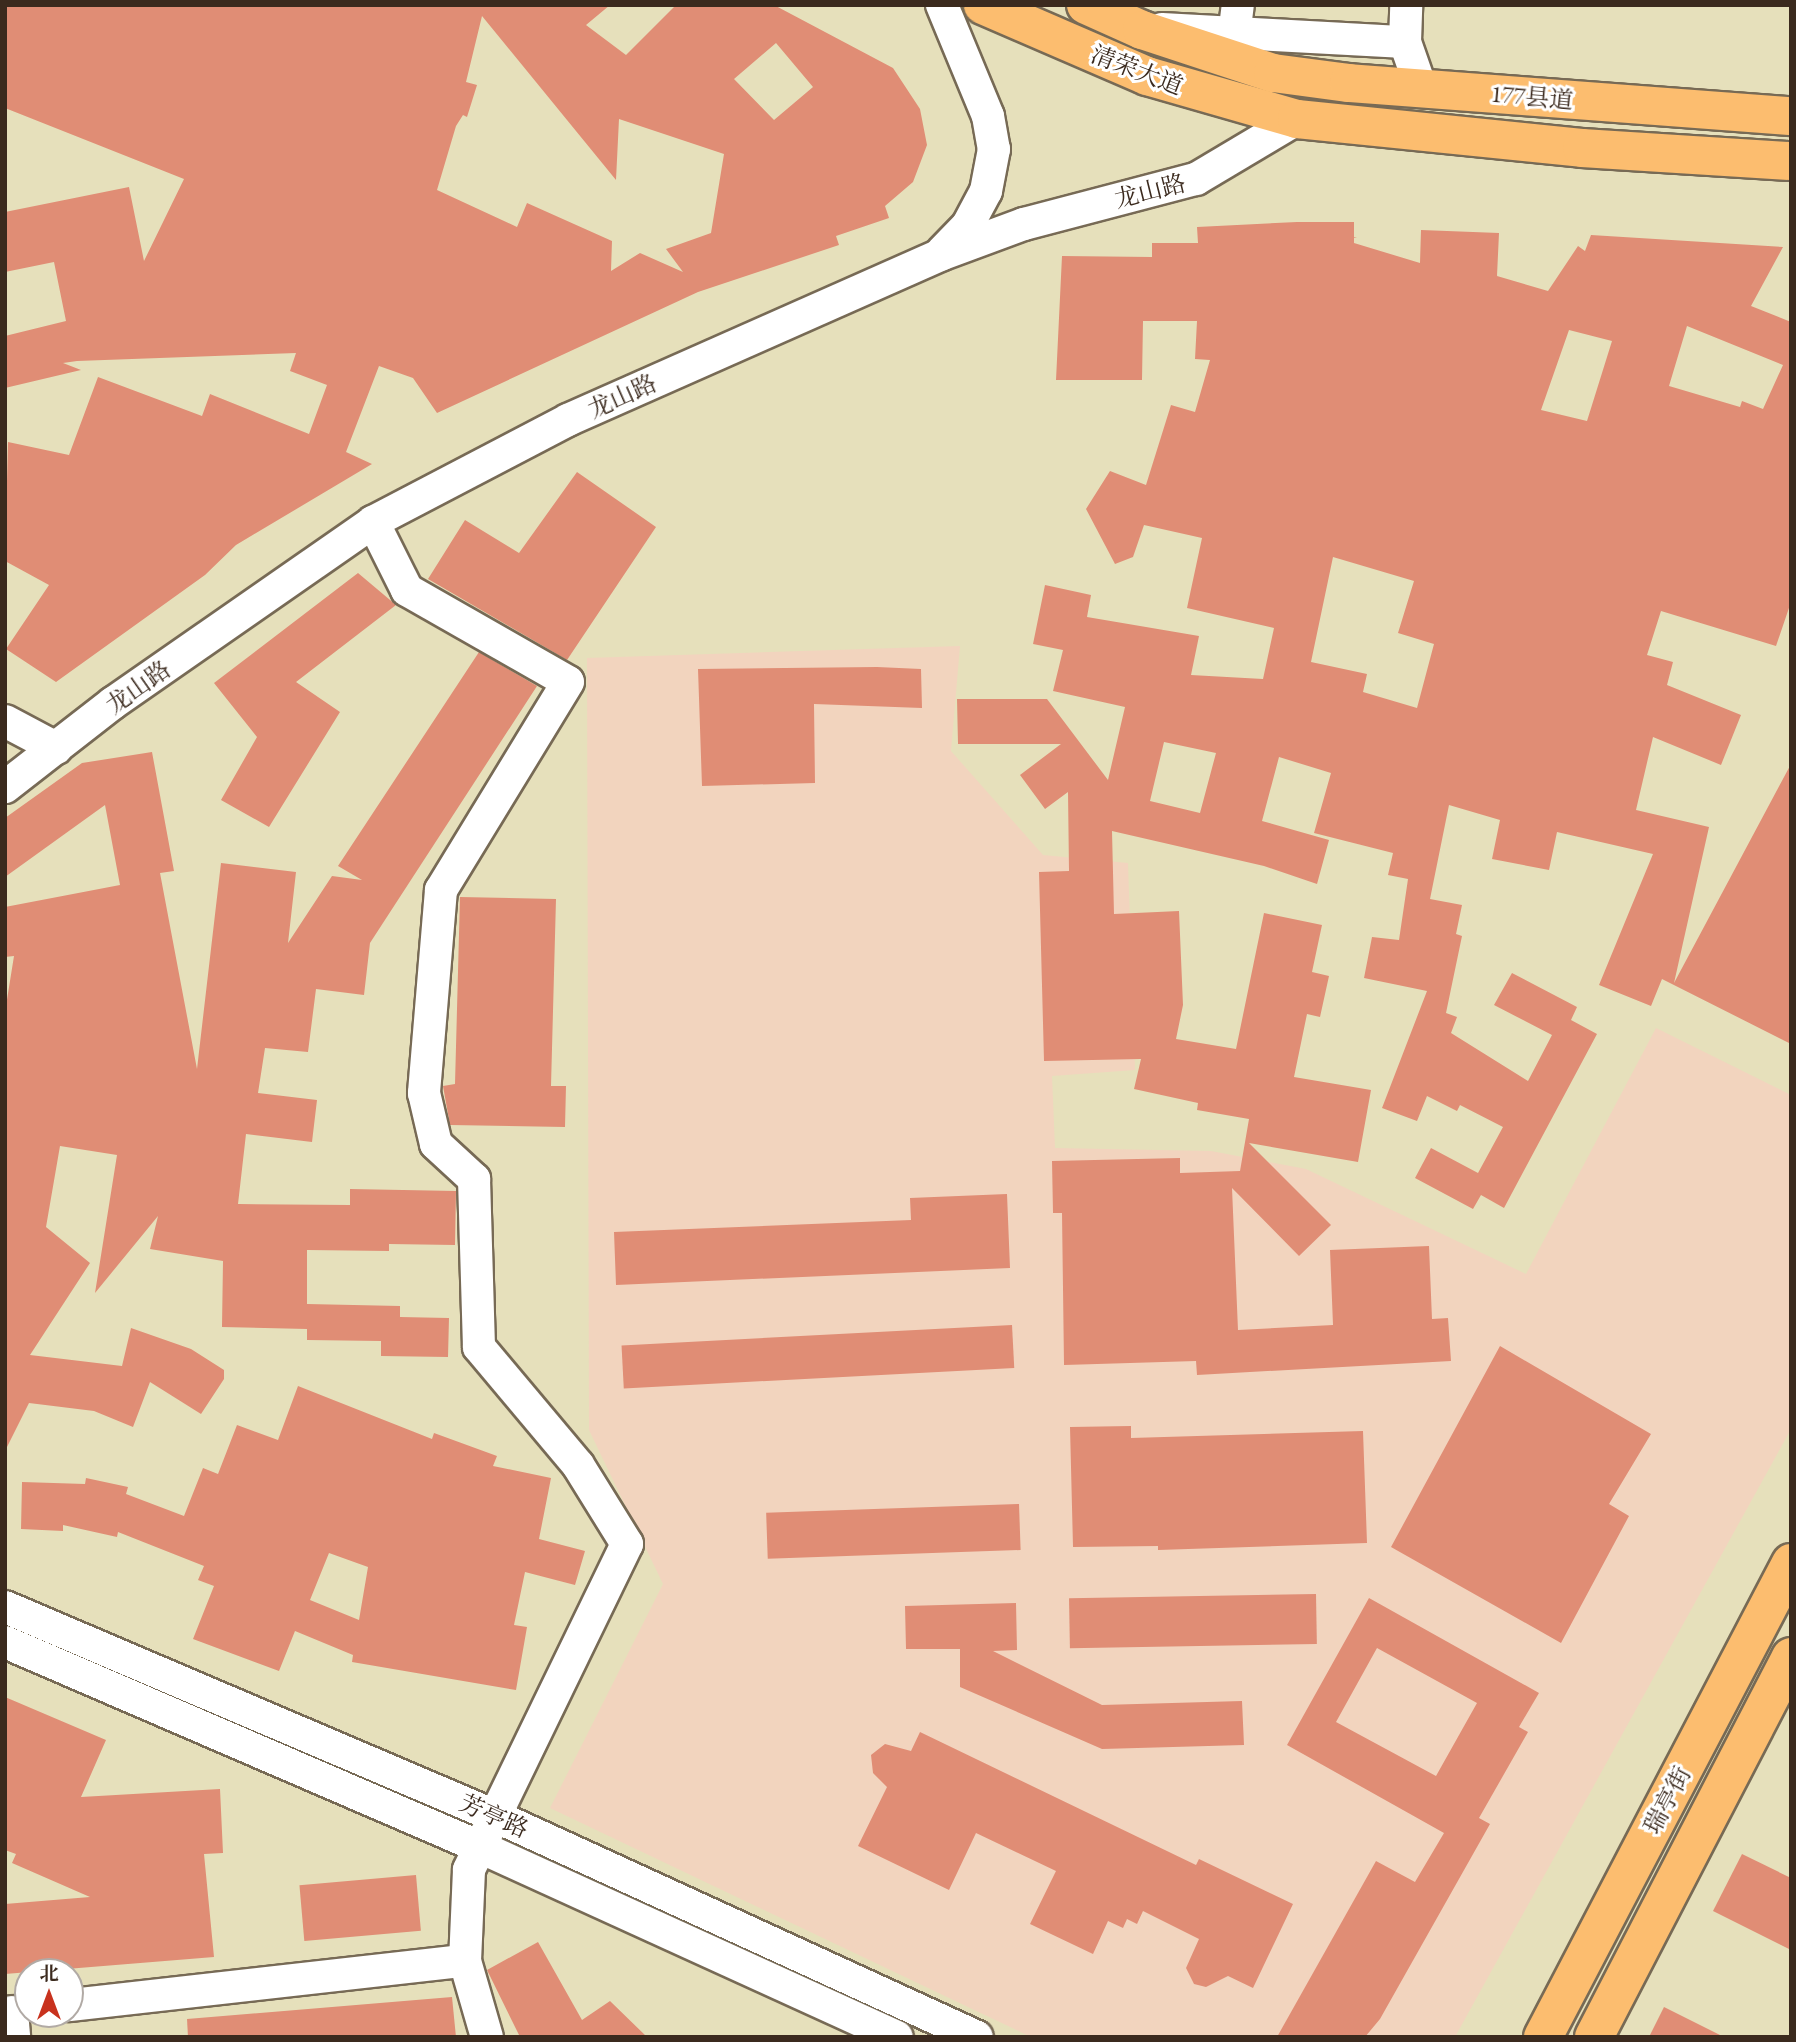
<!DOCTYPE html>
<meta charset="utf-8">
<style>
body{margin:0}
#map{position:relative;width:1796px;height:2042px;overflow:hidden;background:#e6e0bb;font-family:"EB Garamond","Noto Serif SC",serif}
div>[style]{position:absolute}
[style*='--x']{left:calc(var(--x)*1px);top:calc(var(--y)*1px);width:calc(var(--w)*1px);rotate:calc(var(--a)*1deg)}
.built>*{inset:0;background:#f2d4be}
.building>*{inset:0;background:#e08d75;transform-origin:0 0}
.roads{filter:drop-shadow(2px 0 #776a55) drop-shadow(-2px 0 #776a55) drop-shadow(0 2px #776a55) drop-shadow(0 -2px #776a55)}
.minor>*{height:32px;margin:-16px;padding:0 16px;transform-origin:16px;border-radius:16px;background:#fff}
.major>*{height:38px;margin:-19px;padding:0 19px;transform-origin:19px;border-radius:19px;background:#fcbd6f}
span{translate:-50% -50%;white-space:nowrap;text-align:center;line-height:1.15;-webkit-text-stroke:6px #fff;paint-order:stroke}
.street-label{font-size:24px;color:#3b2a1e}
.frame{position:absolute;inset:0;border:7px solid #3b2a1e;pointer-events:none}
.north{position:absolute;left:14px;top:1958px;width:70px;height:70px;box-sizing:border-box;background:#fff;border:2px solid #b1aaa5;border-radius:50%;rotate:0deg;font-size:19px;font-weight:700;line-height:28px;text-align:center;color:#3b2a1e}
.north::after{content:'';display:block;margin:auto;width:24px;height:32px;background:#c8321e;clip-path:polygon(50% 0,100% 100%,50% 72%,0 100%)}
</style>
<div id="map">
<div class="built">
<i style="clip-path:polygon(960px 646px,951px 751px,1043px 855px,1128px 863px,1135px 1070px,1052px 1076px,1055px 1148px,1211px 1151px,1306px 1169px,1526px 1274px,1656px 1028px,1791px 1095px,1791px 1429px,1455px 2037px,1031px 2037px,550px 1808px,663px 1584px,589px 1430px,587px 658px)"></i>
</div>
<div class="building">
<i style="clip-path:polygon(evenodd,5px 5px,610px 5px,586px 25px,626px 55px,676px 5px,774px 5px,893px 68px,920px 109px,927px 145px,913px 182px,885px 206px,889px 218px,836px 236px,839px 245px,698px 292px,437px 413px,413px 378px,379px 366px,346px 452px,372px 464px,236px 545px,205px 575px,56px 682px,6px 649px,49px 585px,5px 561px,8px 442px,69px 455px,98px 377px,202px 416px,210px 394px,309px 434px,327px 385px,290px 371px,296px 353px,77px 361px,63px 363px,81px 370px,5px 388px,5px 336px,66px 321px,54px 262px,5px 272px,5px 212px,129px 187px,144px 261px,184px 179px,5px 108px,5px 5px,482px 16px,616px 180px,619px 119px,724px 154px,711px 233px,666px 249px,683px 272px,640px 253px,611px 271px,612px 241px,527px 203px,517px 227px,437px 190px,456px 126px,463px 115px,467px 117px,477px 85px,466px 82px,482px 16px,5px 5px,776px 43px,813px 87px,774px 120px,734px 79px,776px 43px)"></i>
<i style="clip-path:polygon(evenodd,1297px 222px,1354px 222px,1354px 243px,1420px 263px,1421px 230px,1499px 233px,1497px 276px,1548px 291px,1578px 246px,1585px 251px,1591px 235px,1783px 247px,1751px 306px,1791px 322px,1791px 602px,1776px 646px,1661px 611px,1647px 655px,1673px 662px,1667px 685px,1741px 715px,1721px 765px,1653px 737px,1636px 810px,1709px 827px,1674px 983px,1791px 764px,1791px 1044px,1662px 979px,1651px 1006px,1599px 985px,1653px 854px,1557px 832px,1549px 870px,1492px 859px,1500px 820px,1449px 805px,1430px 899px,1462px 905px,1456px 934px,1462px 936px,1446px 1013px,1457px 1017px,1451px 1033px,1528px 1081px,1552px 1035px,1494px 1005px,1512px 973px,1577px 1007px,1571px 1020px,1597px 1034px,1504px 1208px,1481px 1195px,1473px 1209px,1415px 1178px,1431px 1148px,1478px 1173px,1503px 1127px,1460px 1105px,1457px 1111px,1427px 1096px,1417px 1121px,1382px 1108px,1427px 991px,1364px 978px,1372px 937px,1399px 940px,1408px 879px,1388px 875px,1393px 853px,1314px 833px,1331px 773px,1279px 757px,1262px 821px,1329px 840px,1317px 884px,1264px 866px,1112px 831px,1114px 914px,1179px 911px,1183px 1005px,1176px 1039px,1236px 1049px,1264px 913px,1322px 925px,1312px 972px,1329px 976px,1320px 1017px,1307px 1014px,1294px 1077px,1371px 1090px,1358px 1162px,1249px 1143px,1331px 1225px,1299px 1256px,1232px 1188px,1238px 1330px,1333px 1325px,1330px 1250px,1429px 1246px,1432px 1319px,1448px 1318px,1451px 1361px,1197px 1375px,1196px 1361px,1064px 1365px,1062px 1213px,1053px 1213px,1052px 1161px,1180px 1158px,1180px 1173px,1240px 1171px,1249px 1119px,1197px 1110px,1198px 1103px,1134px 1089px,1141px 1059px,1044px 1061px,1039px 872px,1069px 871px,1068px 792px,1045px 809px,1020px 775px,1061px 744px,958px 744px,957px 699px,1047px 699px,1108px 780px,1125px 707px,1053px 691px,1063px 650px,1033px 644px,1045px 585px,1091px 595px,1087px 617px,1199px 636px,1191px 675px,1263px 679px,1274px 628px,1187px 608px,1202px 538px,1144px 525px,1133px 557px,1115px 564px,1086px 509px,1110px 471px,1146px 485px,1171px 405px,1195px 412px,1210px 360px,1195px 359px,1197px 321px,1143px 321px,1142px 380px,1056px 380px,1062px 256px,1152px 257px,1152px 243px,1198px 243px,1197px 227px,1297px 222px,1687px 326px,1783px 365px,1763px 409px,1742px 401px,1740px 407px,1669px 386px,1687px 326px,1297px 222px,1569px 330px,1612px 341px,1587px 421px,1541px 410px,1569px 330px,1297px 222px,1333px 557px,1414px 581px,1398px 633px,1434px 644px,1417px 708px,1363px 692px,1367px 674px,1311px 662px,1333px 557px,1297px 222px,1164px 742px,1216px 753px,1200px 813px,1150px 801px,1164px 742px)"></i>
<i style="clip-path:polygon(577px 472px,656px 527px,567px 660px,428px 579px,465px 520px,519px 553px)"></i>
<i style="clip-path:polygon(358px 573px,396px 605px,296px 682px,340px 712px,269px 827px,221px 800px,257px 737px,214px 683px)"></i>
<i style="clip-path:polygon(479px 652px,537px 686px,370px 943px,364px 995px,316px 989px,308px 1052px,265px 1048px,258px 1093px,317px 1100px,312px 1142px,246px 1134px,238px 1204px,350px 1205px,350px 1189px,456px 1191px,455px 1245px,389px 1244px,389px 1251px,307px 1250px,307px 1304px,400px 1306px,400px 1317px,449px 1318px,448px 1357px,381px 1356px,381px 1341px,307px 1340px,307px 1329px,222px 1327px,223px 1261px,150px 1249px,158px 1216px,95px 1293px,117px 1155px,60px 1146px,46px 1227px,90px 1263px,30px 1355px,122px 1366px,131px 1328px,191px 1349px,224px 1370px,224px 1379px,201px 1414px,150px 1382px,133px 1427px,94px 1411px,29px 1403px,5px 1451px,5px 1012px,14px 956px,5px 957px,5px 907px,120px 885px,105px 805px,5px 877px,5px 818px,82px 763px,152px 752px,174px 871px,160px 873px,197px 1069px,221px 863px,296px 872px,288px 943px,332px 876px,362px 880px,338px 866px)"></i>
<i style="clip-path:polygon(877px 667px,921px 669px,922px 708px,814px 704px,815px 783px,702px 786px,698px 669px)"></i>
<i style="clip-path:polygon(460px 897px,556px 899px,551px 1086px,566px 1086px,565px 1127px,450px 1125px,443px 1086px,455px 1084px)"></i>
<i style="clip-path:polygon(1007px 1194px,1010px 1268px,616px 1285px,614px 1232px,911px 1220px,910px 1198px)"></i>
<i style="left:1012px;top:1325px;width:43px;height:391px;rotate:87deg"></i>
<i style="clip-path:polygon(1500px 1346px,1651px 1434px,1609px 1504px,1629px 1516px,1561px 1643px,1391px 1547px)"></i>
<i style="clip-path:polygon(evenodd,298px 1386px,432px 1439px,434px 1433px,497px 1456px,493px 1466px,551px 1478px,539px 1539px,585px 1551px,575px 1585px,525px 1572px,514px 1625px,527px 1627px,516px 1690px,352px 1662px,353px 1655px,295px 1631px,279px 1671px,193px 1639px,214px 1586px,198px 1580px,204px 1566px,118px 1532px,117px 1537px,63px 1525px,63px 1531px,21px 1529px,22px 1482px,85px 1484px,86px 1478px,128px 1487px,126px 1494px,184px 1516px,203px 1468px,218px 1474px,237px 1425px,278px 1440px,298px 1386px,329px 1553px,368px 1567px,359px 1620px,310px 1600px,329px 1553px)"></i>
<i style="clip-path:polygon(1131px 1426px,1131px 1438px,1363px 1431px,1367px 1543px,1158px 1550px,1158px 1546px,1073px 1547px,1070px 1427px)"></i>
<i style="left:1019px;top:1504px;width:46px;height:253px;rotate:88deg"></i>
<i style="left:1316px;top:1594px;width:50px;height:247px;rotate:89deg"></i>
<i style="clip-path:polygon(evenodd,1369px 1598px,1539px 1693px,1519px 1727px,1528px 1732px,1479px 1818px,1490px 1824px,1380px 2019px,1365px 2037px,1277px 2037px,1376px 1861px,1415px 1882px,1444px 1833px,1287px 1745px,1369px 1598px,1377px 1648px,1477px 1703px,1436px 1776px,1336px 1722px,1377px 1648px)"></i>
<i style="clip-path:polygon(1016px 1603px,1017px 1650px,993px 1651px,1102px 1705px,1242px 1701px,1244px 1745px,1102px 1749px,960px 1687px,960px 1649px,906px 1649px,905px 1606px)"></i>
<i style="clip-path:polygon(5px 1697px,106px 1740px,81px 1797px,220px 1789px,223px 1853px,204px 1854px,214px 1957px,5px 1974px,5px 1904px,90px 1897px,12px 1863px,16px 1854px,5px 1850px)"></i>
<i style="clip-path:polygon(920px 1732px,1196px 1865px,1199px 1859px,1293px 1904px,1253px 1988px,1228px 1976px,1206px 1987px,1194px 1984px,1186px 1968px,1199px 1939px,1143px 1911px,1137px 1924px,1127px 1919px,1123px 1928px,1108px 1921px,1093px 1954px,1030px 1924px,1056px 1871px,976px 1833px,949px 1890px,858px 1846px,887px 1787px,873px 1773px,871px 1755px,885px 1744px,911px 1751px)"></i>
<i style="clip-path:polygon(1742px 1854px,1791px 1878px,1791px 1950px,1713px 1911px)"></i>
<i style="left:416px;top:1875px;width:56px;height:117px;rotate:85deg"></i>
<i style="clip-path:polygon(538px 1942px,582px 2020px,610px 2001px,647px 2037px,520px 2037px,487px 1970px)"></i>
<i style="clip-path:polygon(452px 1997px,456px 2037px,188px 2037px,187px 2019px)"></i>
<i style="clip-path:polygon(1664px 2007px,1724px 2037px,1649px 2037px)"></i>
</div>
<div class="roads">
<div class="minor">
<i style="--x:942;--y:5;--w:120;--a:67.5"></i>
<i style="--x:988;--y:116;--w:34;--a:80"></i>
<i style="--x:994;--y:149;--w:43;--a:100.8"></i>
<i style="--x:986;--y:191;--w:38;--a:118"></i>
<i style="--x:968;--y:225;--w:37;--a:134"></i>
<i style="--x:1162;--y:29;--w:243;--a:3.1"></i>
<i style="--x:1405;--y:42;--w:49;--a:70.8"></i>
<i style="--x:1234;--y:36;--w:31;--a:-83"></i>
<i style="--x:1405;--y:42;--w:37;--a:-88"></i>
<i style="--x:373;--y:522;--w:76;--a:63.4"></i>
<i style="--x:407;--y:590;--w:185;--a:29.7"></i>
<i style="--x:568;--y:682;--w:244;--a:121.4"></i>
<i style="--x:441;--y:890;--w:204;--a:94.8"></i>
<i style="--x:424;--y:1093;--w:52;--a:76.8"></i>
<i style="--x:436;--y:1144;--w:52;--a:42.6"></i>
<i style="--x:474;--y:1179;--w:168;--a:88.3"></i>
<i style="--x:479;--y:1347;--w:154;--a:50"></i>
<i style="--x:578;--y:1465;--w:93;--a:58.2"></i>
<i style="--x:627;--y:1544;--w:362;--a:115.9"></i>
<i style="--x:469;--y:1870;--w:91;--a:92.5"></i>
<i style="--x:465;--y:1961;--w:79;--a:73.9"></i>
<i style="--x:5;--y:721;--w:58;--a:27.9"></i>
<i style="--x:5;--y:787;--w:137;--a:-37.9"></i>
<i style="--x:113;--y:703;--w:317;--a:-34.8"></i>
<i style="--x:373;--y:522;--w:220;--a:-27.6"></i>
<i style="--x:568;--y:420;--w:407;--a:-23.9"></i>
<i style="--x:940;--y:255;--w:90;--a:-20.3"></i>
<i style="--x:1024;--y:224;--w:178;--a:-14.7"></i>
<i style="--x:1196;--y:179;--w:117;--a:-30.7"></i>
<i style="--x:5;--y:1607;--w:533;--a:23.1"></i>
<i style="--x:495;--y:1816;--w:530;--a:24.63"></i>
<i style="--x:5;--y:1642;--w:517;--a:23.34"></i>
<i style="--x:480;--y:1847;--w:458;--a:24.5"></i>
<i style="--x:70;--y:2005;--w:397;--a:-6.4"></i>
<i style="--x:12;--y:2012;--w:25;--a:85"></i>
</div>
<div class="major">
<i style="--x:983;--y:5;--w:179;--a:23.4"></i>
<i style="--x:1147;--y:76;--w:156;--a:16"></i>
<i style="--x:1297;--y:119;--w:286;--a:5.8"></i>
<i style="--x:1582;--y:148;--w:209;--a:3.6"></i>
<i style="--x:1086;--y:5;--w:61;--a:24.1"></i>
<i style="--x:1142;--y:30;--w:138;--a:18.2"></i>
<i style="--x:1273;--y:73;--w:77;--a:7.5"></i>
<i style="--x:1349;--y:83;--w:443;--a:4.3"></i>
<i style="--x:1543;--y:2037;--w:535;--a:-62.38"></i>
<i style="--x:1594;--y:2037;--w:428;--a:-62.6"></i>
</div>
</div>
<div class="street-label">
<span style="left:1137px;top:70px;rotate:21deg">清荣大道</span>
<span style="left:1532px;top:97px;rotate:5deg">177县道</span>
<span style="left:1150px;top:191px;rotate:-14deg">龙山路</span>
<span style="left:622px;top:396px;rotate:-24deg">龙山路</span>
<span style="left:138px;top:687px;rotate:-35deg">龙山路</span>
<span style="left:1667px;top:1800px;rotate:-62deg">瑞亭街</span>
<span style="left:494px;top:1816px;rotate:24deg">芳亭路</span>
</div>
<div class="frame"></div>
<div class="north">北</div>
</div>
